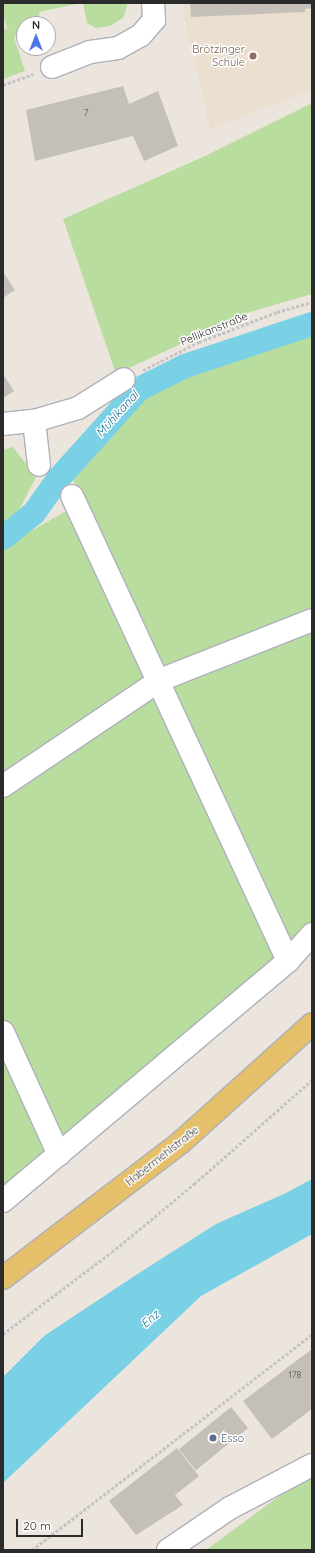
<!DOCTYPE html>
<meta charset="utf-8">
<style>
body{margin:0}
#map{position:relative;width:315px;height:1553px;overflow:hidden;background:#ebe5de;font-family:Quicksand,sans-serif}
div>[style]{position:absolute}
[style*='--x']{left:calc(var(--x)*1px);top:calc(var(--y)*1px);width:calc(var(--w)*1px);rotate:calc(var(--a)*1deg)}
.education>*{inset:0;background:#ebe0cf}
.green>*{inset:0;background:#b9dd9f}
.water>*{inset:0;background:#7ad0e5}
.canal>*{height:24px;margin:-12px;padding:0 12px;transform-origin:12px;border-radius:12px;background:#7ad0e5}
.building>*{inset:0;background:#c4c0b9;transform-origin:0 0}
.path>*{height:2.5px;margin-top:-1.25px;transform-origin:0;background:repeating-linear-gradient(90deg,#c4c4c4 0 3px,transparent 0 5px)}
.roads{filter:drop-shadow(1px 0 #aeb1ba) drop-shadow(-1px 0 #aeb1ba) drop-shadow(0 1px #aeb1ba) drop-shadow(0 -1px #aeb1ba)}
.minor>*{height:22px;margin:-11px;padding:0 11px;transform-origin:11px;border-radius:11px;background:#fff}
.major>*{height:22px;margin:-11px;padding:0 11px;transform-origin:11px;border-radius:11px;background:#e5bf69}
.dots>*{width:11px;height:11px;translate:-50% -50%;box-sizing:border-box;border:2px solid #fff;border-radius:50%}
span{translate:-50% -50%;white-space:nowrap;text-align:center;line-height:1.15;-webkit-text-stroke:3px #fff;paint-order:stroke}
.number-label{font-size:9px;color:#51504e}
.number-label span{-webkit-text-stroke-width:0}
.education-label{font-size:11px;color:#785e54}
.right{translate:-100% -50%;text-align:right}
.street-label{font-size:11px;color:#2b2b2b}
.service-label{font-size:11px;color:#4e5e75}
.left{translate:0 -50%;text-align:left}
.water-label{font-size:12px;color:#187091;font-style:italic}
.frame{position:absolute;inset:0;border:4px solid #2b2b2b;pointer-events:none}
.north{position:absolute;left:16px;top:16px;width:40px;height:40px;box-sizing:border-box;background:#fff;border:1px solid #aaa;border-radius:50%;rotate:0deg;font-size:11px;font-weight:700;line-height:16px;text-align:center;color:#2b2b2b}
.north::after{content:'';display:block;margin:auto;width:14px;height:18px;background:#4b75eb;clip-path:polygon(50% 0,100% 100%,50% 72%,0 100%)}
.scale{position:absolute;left:16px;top:1519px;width:67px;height:18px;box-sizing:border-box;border:2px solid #2b2b2b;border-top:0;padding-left:5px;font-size:12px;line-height:14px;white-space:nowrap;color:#2b2b2b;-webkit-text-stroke:3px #fff;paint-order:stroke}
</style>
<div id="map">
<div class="education">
<i style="clip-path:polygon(184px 3px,312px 3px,312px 90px,210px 129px,185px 21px)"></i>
</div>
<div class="green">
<i style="clip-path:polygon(3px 3px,81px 3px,39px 12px,41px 24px,24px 24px,24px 35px,14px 37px,25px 71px,3px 79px,3px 30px,12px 27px,7px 28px,3px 15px)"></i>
<i style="clip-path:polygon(83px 3px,128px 3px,123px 18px,110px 26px,96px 28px,87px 23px)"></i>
<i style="clip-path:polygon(312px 103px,312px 294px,250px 312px,116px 374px,63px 219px,203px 157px)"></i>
<i style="clip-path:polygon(312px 331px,312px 925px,135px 1084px,3px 1189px,3px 547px,84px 501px,73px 480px,146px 391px)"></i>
<i style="clip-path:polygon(13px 447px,36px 477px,13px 522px,3px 528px,3px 450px)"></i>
<i style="clip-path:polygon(312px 1476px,312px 1550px,206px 1550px,293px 1486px)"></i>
</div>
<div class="water">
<i style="clip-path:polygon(312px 1179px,312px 1234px,201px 1296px,3px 1483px,3px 1377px,44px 1336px,136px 1275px,216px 1224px,286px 1193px)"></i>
</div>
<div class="canal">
<i style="--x:3;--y:538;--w:40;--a:-39"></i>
<i style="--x:34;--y:513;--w:43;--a:-54.5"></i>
<i style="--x:59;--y:478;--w:120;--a:-48"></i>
<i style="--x:139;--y:389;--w:51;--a:-26.6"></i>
<i style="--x:185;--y:366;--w:134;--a:-18.3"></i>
</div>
<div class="building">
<i style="clip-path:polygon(190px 3px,312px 3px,312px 8px,305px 9px,305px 12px,191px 17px)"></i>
<i style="clip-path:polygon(123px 86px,129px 104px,158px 91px,178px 146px,144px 161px,133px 136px,35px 161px,26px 110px)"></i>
<i style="clip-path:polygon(3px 272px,15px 290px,3px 298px)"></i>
<i style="clip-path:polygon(3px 374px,14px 391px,3px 398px)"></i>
<i style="clip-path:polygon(312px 1349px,312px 1409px,272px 1439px,243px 1401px)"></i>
<i style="left:231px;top:1407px;width:27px;height:67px;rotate:51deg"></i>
<i style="clip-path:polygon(177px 1448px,199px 1476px,175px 1495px,183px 1505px,136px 1535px,109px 1501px)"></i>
</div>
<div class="path">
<i style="--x:3;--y:85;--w:32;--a:-20"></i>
<i style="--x:143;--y:370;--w:63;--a:-26.6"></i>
<i style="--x:199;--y:342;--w:84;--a:-21"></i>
<i style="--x:277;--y:312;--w:36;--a:-16"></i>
<i style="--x:3;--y:1334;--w:136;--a:-37"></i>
<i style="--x:112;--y:1252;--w:107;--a:-39.7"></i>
<i style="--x:194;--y:1184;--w:157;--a:-41.4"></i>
<i style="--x:32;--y:1550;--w:354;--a:-37.6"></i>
</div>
<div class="roads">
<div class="minor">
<i style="--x:52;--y:67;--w:41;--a:-21.5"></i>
<i style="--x:90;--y:52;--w:28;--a:-8"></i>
<i style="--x:118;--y:48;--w:26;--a:-29"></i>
<i style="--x:141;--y:35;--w:20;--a:-49"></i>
<i style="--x:154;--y:20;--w:17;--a:-93"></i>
<i style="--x:34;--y:421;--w:44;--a:83.5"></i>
<i style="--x:3;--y:424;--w:31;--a:-6"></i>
<i style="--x:34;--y:421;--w:46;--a:-16.5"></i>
<i style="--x:78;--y:408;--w:54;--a:-32.2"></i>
<i style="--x:72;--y:496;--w:513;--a:65.08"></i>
<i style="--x:3;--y:786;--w:189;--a:-34"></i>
<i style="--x:160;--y:680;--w:163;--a:-21.5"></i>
<i style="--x:3;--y:1032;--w:135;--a:65.5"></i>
<i style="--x:3;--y:1201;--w:373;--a:-40.1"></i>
<i style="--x:288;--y:961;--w:36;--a:-48"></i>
<i style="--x:168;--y:1550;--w:75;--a:-34.1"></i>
<i style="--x:230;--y:1508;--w:93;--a:-27.7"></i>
</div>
<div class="major">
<i style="--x:3;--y:1278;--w:223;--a:-37.3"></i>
<i style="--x:180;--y:1143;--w:178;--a:-42"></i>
</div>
</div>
<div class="dots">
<i style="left:253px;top:56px;background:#8d6e63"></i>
<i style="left:213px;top:1438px;background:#5c6f8a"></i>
</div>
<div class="number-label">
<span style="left:86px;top:113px">7</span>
<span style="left:295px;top:1375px">178</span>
</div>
<div class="education-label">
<span class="right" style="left:245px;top:56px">Brötzinger<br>Schule</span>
</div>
<div class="street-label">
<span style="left:214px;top:329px;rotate:-22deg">Pellikanstraße</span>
<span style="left:162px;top:1156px;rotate:-38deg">Habermehlstraße</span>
</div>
<div class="service-label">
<span class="left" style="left:221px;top:1438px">Esso</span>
</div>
<div class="water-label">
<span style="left:117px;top:414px;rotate:-48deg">Mühlkanal</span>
<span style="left:150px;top:1319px;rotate:-41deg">Enz</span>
</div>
<div class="frame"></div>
<div class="north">N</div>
<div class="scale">20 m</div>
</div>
